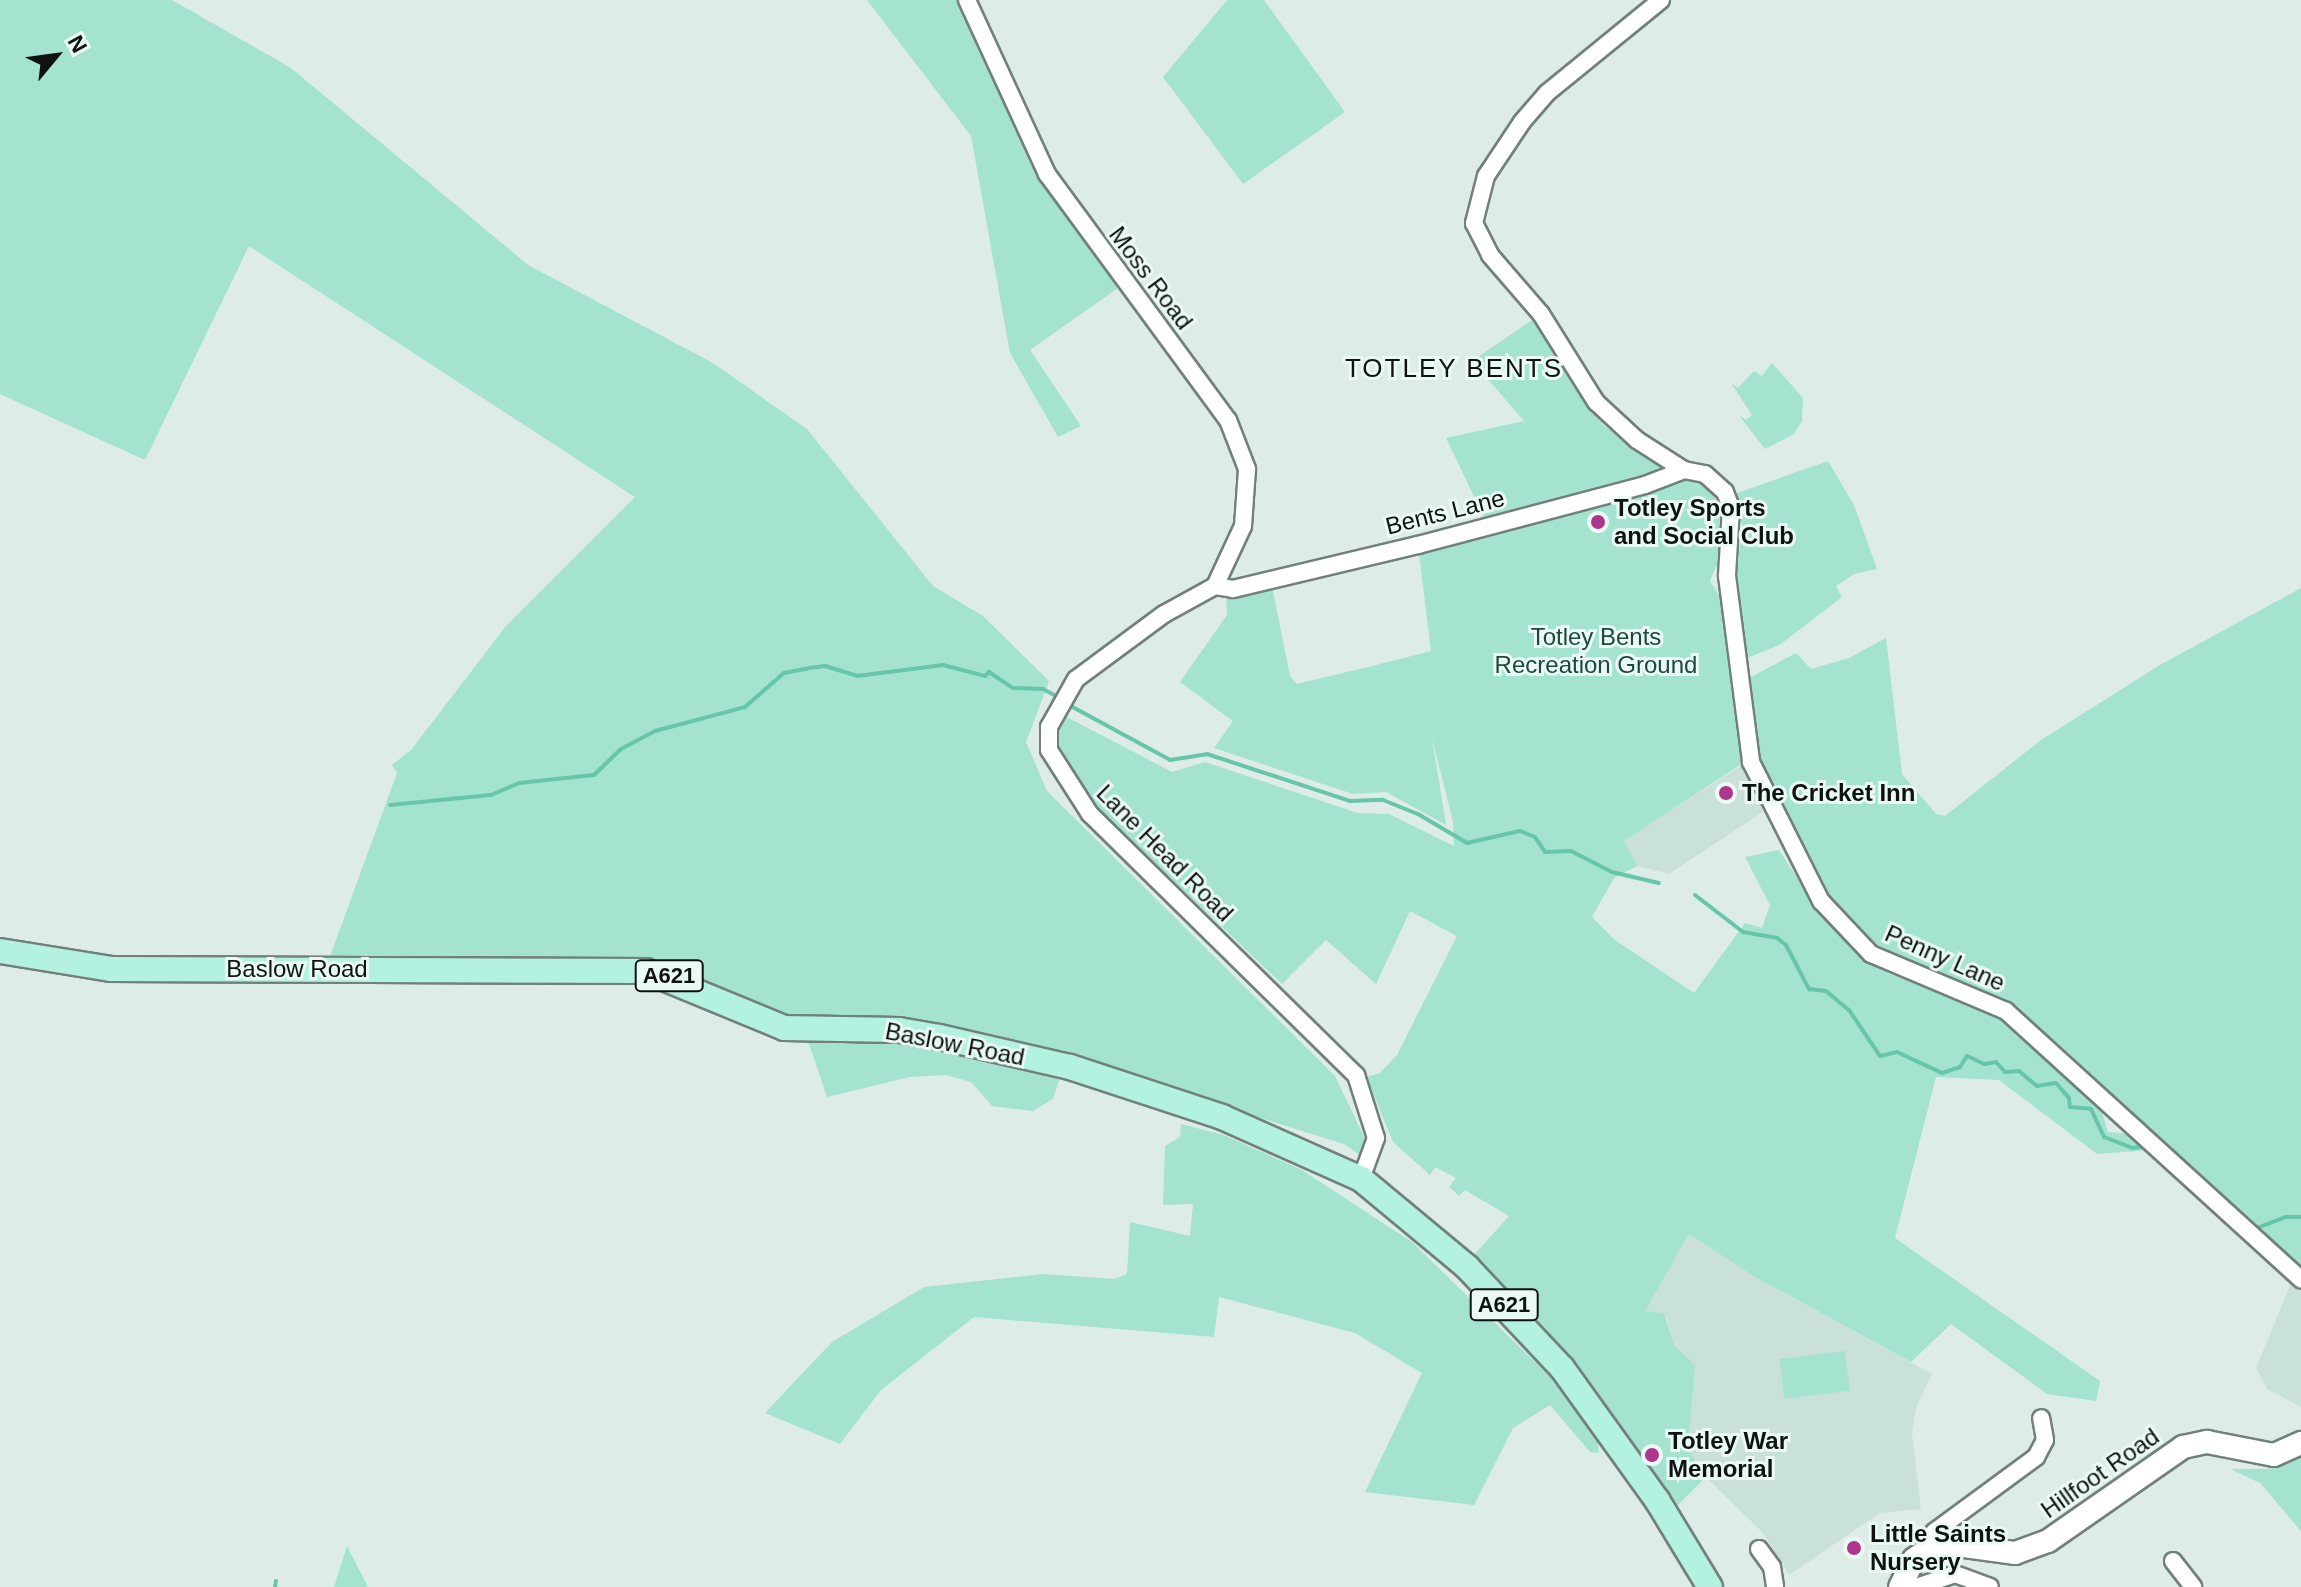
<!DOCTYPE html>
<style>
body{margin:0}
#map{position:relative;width:2301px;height:1587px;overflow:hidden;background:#ddece6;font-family:Arial,sans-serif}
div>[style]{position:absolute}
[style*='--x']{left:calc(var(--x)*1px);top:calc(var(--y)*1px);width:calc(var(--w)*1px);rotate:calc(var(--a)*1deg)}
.built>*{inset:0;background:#cae1d9}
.green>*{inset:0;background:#a4e3cf;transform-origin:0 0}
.stream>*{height:4px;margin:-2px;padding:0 2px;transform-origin:2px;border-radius:2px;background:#66c5ab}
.roads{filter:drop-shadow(2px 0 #72807b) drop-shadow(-2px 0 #72807b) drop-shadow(0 2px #72807b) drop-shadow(0 -2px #72807b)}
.street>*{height:16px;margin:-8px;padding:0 8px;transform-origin:8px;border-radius:8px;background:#fff}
.secondary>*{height:22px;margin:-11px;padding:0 11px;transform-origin:11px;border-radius:11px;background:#fff}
.primary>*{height:24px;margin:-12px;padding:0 12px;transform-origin:12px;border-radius:12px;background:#b3f2e0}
.dots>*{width:22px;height:22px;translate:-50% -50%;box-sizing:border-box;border:4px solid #eaf9f4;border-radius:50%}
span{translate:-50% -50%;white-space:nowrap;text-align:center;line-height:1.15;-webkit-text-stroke:6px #eaf9f4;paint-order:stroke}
.shield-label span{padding:2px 6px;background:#eaf9f4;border:2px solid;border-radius:6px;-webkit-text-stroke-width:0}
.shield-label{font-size:22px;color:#0e1311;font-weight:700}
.street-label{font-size:24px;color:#0e1311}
.poi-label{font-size:24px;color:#0e1311;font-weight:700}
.left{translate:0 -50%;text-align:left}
.park-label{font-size:24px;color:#1e483d}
.neighbourhood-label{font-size:26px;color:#0e1311;letter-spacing:2px}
.north{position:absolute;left:16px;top:16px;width:80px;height:80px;-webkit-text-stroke:6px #eaf9f4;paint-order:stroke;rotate:61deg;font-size:22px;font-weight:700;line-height:32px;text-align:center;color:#0e1311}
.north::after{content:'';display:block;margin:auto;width:28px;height:36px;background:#0e1311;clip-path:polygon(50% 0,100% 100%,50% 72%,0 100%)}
</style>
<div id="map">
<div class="built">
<i style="clip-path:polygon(1742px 765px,1756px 783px,1763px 812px,1669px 874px,1637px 866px,1623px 841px)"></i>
<i style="clip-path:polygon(1689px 1234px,1753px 1276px,1932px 1374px,1916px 1408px,1912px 1433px,1921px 1509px,1880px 1513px,1789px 1575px,1763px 1533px,1706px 1477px,1688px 1450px,1695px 1365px,1675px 1346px,1666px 1316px,1644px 1311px)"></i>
<i style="clip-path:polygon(2293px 1278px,2301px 1285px,2301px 1407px,2267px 1389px,2256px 1368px)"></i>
</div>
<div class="green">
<i style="clip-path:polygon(0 0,172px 0,291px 68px,528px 265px,713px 363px,807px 429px,933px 586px,983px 616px,1049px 681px,1026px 742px,1047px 791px,1335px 1076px,1368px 1145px,1361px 1156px,1344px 1144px,1090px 1065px,781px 1017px,646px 961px,329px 959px,397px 773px,392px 765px,411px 750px,506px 626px,635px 497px,249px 246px,145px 460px,0 394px)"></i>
<i style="clip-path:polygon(867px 0,959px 0,1043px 181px,1118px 288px,1030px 350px,1081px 426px,1058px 437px,1010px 353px,971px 136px)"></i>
<i style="clip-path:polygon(1227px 0,1264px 0,1345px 112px,1243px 184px,1163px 77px)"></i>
<i style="clip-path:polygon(1535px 318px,1603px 425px,1666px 469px,1484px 517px,1446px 438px,1524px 421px,1472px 361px)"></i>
<i style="clip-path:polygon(1772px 363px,1803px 398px,1802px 421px,1794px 434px,1765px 449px,1738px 414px,1746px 420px,1752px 415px,1731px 383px,1738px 388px,1754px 371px,1762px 376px)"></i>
<i style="clip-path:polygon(1828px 461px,1854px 505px,1877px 569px,1854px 574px,1836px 586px,1842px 597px,1781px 644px,1745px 659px,1735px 591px,1742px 526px,1737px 493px)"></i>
<i style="clip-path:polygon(1678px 479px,1704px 483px,1723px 509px,1720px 558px,1710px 581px,1723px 602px,1743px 763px,1624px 841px,1637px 866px,1614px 878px,1592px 917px,1615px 940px,1694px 993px,1745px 923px,1762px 928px,1770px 905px,1745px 857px,1779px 850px,1820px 913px,1860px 954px,1892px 975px,1991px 1010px,2022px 1032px,2101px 1109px,2108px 1132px,2131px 1134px,2151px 1150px,2097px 1154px,1999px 1080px,1936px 1077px,1895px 1238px,2100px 1381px,2096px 1401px,2047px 1394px,1951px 1324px,1911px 1362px,1753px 1276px,1689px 1234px,1645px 1311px,1664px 1313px,1675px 1346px,1695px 1365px,1688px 1450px,1706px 1477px,1677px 1506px,1650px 1468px,1661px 1459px,1653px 1445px,1639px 1453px,1586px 1382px,1473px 1256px,1509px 1216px,1465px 1190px,1459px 1196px,1449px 1187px,1456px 1178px,1435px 1167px,1430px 1175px,1393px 1142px,1369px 1083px,1367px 1077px,1380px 1073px,1397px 1055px,1457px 936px,1410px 911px,1376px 984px,1326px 940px,1282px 984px,1087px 798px,1057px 753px,1056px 738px,1061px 714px,1172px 772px,1205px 762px,1358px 813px,1389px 814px,1454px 846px,1453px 822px,1432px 738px,1446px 825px,1386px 792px,1353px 794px,1214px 748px,1233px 721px,1180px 682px,1227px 615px,1226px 594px,1272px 586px,1290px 676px,1297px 684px,1376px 665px,1431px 651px,1419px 553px)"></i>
<i style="clip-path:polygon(2301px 588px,2301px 1271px,2060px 1045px,1996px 998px,1893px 957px,1854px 926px,1825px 894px,1770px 794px,1757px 750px,1749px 678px,1796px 653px,1811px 669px,1849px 658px,1886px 638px,1902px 774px,1936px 814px,1945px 816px,2041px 740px,2160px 665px)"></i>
<i style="clip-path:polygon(897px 1040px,1062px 1072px,1053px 1099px,1033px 1111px,992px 1106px,971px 1082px,946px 1075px,910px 1077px,827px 1097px,808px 1041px)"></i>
<i style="clip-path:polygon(1181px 1124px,1224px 1135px,1302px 1170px,1412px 1242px,1576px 1402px,1596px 1430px,1599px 1453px,1590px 1452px,1550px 1405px,1513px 1428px,1474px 1505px,1365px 1492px,1422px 1373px,1355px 1333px,1219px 1297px,1214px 1337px,974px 1317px,881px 1390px,840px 1444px,765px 1413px,832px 1342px,924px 1287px,1043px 1274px,1115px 1279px,1127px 1274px,1130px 1222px,1190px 1236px,1193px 1204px,1163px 1205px,1165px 1146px,1180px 1137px)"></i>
<i style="left:1845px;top:1351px;width:40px;height:66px;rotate:83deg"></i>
<i style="clip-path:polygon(2301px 1457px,2301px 1531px,2260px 1483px,2230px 1469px,2270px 1469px)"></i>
<i style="clip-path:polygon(347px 1546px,368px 1587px,334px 1587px)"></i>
</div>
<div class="stream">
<i style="--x:1067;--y:704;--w:117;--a:28.5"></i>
<i style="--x:1170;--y:760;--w:37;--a:-9"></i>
<i style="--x:1207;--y:754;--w:151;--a:18.2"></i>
<i style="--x:1350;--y:801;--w:33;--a:-2"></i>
<i style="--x:1383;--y:800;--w:38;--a:22"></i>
<i style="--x:1418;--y:814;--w:57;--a:30.6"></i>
<i style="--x:1467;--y:843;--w:54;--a:-12.8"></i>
<i style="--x:1520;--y:831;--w:16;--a:22"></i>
<i style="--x:1535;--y:837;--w:18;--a:56"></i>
<i style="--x:1545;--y:852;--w:26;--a:-2"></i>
<i style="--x:1571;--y:851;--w:46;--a:27.1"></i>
<i style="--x:1612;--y:872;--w:48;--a:13.2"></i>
<i style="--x:390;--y:805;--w:101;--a:-5.7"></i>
<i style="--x:491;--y:795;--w:30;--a:-23"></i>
<i style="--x:519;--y:783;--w:75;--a:-6.1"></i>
<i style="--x:594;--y:775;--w:37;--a:-44"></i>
<i style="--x:621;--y:749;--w:38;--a:-28"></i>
<i style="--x:655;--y:731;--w:93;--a:-14.9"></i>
<i style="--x:745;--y:707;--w:52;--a:-41.1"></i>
<i style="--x:784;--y:673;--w:25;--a:-11"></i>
<i style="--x:809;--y:668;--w:16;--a:-7"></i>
<i style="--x:825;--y:666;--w:34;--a:17"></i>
<i style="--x:857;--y:676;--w:87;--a:-7.3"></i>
<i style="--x:943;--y:665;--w:43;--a:14.7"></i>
<i style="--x:985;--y:676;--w:6;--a:-45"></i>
<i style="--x:989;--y:672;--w:29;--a:34"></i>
<i style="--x:1013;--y:688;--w:30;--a:2"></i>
<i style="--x:1043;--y:689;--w:19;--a:28"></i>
<i style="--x:1695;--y:895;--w:61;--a:37.6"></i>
<i style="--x:1743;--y:932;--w:35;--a:10"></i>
<i style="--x:1777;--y:938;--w:11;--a:38"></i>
<i style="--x:1786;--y:945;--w:50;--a:62.4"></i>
<i style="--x:1809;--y:989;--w:17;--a:7"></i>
<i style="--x:1826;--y:991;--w:30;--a:40"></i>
<i style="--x:1849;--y:1010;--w:55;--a:56"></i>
<i style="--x:1880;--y:1056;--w:17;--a:-13"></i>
<i style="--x:1897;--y:1052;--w:50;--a:25"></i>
<i style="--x:1942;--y:1073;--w:19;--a:-18"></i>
<i style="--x:1960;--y:1067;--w:13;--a:-58"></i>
<i style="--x:1967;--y:1056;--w:19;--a:25"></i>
<i style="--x:1984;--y:1064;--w:12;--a:-9"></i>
<i style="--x:1996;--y:1062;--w:13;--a:48"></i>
<i style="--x:2005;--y:1072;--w:14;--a:-4"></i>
<i style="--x:2019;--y:1071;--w:23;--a:40"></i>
<i style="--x:2037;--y:1086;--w:19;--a:-9"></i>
<i style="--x:2056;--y:1083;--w:20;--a:49"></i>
<i style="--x:2069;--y:1098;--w:9;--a:84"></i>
<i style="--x:2070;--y:1107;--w:21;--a:5"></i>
<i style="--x:2091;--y:1109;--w:31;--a:65"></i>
<i style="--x:2104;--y:1137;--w:31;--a:21"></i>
<i style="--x:2133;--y:1148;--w:14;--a:-8"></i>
<i style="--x:2257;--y:1228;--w:31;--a:-21"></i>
<i style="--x:2286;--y:1217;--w:15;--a:0"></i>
<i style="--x:275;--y:1587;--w:6;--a:-81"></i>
</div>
<div class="roads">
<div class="street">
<i style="--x:967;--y:0;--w:192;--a:65.3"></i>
<i style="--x:1047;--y:174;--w:305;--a:53.7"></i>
<i style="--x:1228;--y:420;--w:53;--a:68.8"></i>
<i style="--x:1247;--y:469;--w:57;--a:94"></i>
<i style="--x:1243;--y:526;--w:66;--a:115"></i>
<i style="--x:1215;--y:586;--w:58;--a:151.2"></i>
<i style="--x:1164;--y:614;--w:109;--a:143.5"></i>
<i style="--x:1076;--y:679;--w:55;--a:119.4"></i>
<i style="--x:1049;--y:727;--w:23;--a:90"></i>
<i style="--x:1049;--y:750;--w:76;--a:57.4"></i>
<i style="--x:1090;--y:814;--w:373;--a:44.5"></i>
<i style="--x:1356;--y:1075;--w:66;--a:72.4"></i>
<i style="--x:1376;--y:1138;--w:44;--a:110.1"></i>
<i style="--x:1661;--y:0;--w:147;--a:140.8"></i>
<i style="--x:1547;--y:93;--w:38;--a:131"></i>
<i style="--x:1522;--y:122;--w:65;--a:123.7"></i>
<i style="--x:1486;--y:176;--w:49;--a:104.3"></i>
<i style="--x:1474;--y:223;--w:36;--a:63"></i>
<i style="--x:1490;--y:255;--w:78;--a:49.2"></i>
<i style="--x:1541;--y:314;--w:104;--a:58"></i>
<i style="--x:1596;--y:402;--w:56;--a:42.8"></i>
<i style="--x:1637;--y:440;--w:56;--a:32.6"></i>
<i style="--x:1215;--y:586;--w:18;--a:9"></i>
<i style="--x:1233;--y:589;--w:190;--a:-13.4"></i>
<i style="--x:1418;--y:545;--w:235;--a:-14.8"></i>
<i style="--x:1645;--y:485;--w:42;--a:-21"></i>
<i style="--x:1684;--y:470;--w:21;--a:11"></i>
<i style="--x:1705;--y:474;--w:27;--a:42"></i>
<i style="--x:1725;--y:492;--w:17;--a:69"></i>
<i style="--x:1731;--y:508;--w:68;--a:93.4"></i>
<i style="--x:1727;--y:576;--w:188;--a:82.6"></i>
<i style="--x:1751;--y:762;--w:156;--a:63.3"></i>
<i style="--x:1821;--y:901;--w:73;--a:46.7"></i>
<i style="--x:1871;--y:954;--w:147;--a:22.9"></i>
<i style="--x:2006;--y:1011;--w:399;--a:42.3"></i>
<i style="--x:1759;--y:1549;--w:22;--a:54"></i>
<i style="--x:1772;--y:1567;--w:20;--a:81"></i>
<i style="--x:1924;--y:1552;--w:22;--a:-63"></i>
<i style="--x:1934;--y:1532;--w:127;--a:-36.3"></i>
<i style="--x:2036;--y:1457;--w:19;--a:-62"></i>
<i style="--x:2045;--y:1440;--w:22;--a:-100"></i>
<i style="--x:2173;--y:1561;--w:33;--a:52"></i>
<i style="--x:1916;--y:1587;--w:41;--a:-18.4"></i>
<i style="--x:1955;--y:1574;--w:37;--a:20"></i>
</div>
<div class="secondary">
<i style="--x:1900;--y:1587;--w:31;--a:-63"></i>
<i style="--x:1914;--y:1559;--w:22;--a:-34"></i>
<i style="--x:1932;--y:1547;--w:18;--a:-9"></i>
<i style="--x:1950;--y:1544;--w:66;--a:7.9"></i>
<i style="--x:2015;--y:1553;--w:35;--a:-20"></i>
<i style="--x:2048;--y:1541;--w:165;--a:-34.8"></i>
<i style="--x:2183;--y:1447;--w:25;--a:-12"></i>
<i style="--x:2207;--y:1442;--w:68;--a:11"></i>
<i style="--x:2274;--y:1455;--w:30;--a:-24"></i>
</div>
<div class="primary">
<i style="--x:0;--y:951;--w:112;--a:9.2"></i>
<i style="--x:111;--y:969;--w:535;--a:0.21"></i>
<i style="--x:646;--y:971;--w:149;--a:22.4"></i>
<i style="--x:784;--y:1028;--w:115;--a:1"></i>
<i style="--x:899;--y:1030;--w:41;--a:9.9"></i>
<i style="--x:939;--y:1037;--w:134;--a:12.9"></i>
<i style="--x:1070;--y:1067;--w:160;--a:18.2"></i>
<i style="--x:1222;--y:1117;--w:152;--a:24"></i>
<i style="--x:1361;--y:1179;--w:138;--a:39.7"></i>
<i style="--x:1467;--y:1267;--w:139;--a:46.8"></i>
<i style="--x:1562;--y:1368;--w:163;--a:54.3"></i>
<i style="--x:1657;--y:1500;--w:102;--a:58.7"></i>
</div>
</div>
<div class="dots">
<i style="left:1598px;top:522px;background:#ae368c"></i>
<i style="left:1726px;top:793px;background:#ae368c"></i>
<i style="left:1652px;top:1455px;background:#ae368c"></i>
<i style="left:1854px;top:1548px;background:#ae368c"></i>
</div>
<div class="shield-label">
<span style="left:669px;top:976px">A621</span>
<span style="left:1504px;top:1305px">A621</span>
</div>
<div class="street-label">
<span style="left:1151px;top:278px;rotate:53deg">Moss Road</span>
<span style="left:1445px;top:512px;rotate:-14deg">Bents Lane</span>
<span style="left:1165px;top:853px;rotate:45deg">Lane Head Road</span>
<span style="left:1945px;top:958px;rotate:24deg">Penny Lane</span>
<span style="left:297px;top:969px">Baslow Road</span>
<span style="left:955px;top:1044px;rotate:11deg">Baslow Road</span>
<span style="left:2100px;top:1473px;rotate:-35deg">Hillfoot Road</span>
</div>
<div class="poi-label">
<span class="left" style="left:1614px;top:522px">Totley Sports<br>and Social Club</span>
<span class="left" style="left:1742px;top:793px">The Cricket Inn</span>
<span class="left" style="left:1668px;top:1455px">Totley War<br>Memorial</span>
<span class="left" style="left:1870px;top:1548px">Little Saints<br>Nursery</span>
</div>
<div class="park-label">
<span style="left:1596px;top:651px">Totley Bents<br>Recreation Ground</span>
</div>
<div class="neighbourhood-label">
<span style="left:1454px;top:369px">TOTLEY BENTS</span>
</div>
<div class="north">N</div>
</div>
